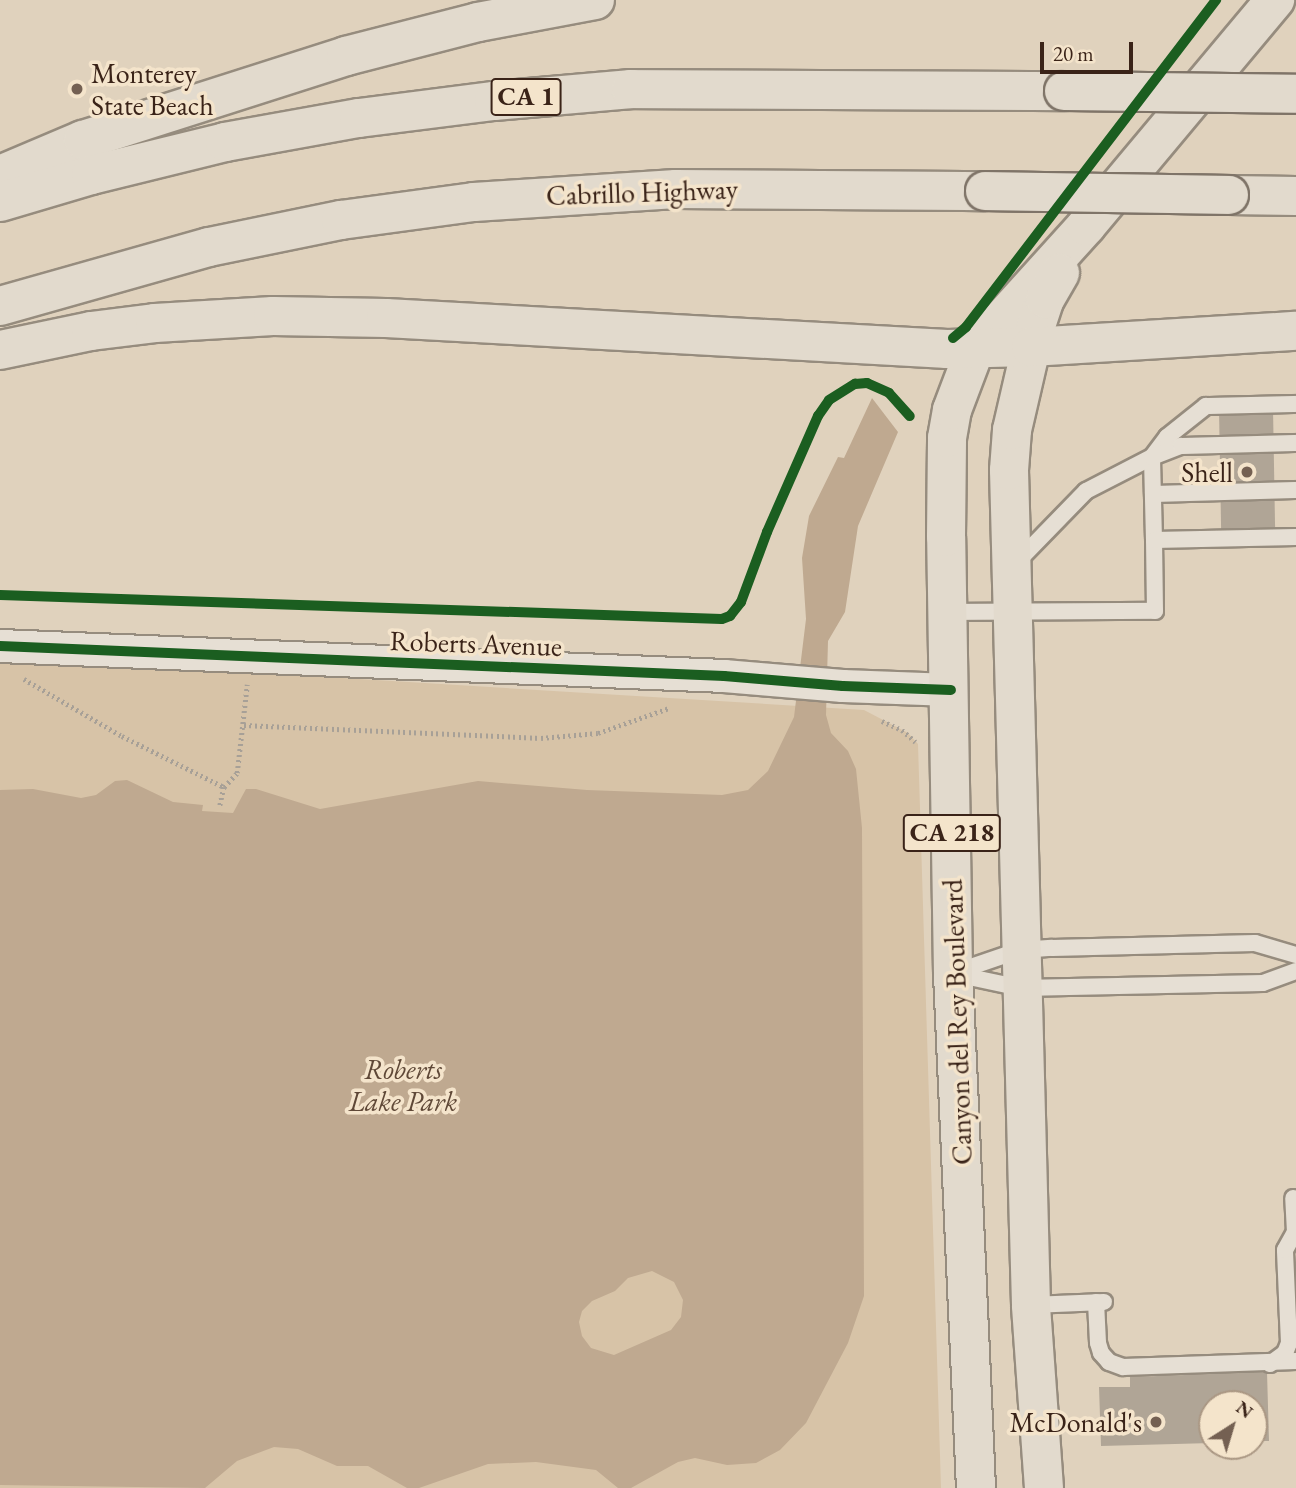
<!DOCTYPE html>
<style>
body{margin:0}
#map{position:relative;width:1296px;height:1488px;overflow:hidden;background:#e0d2bd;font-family:"EB Garamond",serif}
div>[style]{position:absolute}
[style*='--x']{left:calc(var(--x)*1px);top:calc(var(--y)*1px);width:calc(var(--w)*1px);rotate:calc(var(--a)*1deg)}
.green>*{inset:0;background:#d7c3a7}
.water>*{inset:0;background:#bfa990}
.building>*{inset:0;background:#b0a596;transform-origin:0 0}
.path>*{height:4.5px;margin-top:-2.25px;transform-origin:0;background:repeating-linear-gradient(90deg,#a7a097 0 2px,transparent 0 5.5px)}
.roads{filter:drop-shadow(2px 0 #968c7e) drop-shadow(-2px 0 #968c7e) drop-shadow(0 2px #968c7e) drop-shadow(0 -2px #968c7e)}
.service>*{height:16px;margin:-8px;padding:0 8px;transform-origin:8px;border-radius:8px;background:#e6dfd4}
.minor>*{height:32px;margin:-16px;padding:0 16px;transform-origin:16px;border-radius:16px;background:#e6dfd4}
.primary>*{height:38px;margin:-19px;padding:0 19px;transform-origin:19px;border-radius:19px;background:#e2dacd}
.motorway>*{height:38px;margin:-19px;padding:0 19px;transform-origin:19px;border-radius:19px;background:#e2dacd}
.bridges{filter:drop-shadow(2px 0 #7f7468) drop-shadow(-2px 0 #7f7468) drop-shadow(0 2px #7f7468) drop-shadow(0 -2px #7f7468)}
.motorway-bridge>*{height:38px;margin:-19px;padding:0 19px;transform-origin:19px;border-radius:19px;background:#e2dacd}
.cycleway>*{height:10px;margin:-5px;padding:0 5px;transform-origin:5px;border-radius:5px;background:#1b5e20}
.dots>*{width:19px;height:19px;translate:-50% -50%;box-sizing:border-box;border:4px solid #f4e4cb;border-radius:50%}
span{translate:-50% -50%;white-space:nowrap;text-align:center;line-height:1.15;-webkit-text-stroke:7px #f4e4cb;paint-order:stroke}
.shield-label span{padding:2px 5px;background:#f4e4cb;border:2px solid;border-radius:5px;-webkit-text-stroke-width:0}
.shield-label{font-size:26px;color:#3a2318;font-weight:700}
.poi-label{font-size:28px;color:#3a2318}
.left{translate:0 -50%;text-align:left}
.right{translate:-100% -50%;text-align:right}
.street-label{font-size:28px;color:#3a2318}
.park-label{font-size:28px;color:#5f4837;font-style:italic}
.north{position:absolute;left:1198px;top:1390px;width:70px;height:70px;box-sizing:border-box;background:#f4e4cb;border:2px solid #aa9783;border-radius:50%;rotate:37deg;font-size:19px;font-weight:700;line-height:28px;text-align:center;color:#3a2318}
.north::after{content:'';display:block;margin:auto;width:24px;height:32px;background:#746052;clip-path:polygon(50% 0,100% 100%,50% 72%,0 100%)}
.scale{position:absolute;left:1040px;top:42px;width:93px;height:32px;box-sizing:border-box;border:4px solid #3a2318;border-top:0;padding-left:9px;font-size:21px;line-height:24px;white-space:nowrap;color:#3a2318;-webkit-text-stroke:5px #f4e4cb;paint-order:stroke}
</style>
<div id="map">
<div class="green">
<i style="clip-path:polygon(0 657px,864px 710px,908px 733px,918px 744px,941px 1488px,0 1488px)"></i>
</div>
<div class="water">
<i style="clip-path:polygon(evenodd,872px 398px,898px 432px,858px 526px,845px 612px,828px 641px,826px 715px,831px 733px,848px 751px,856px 769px,862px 828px,864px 1296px,848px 1343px,806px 1423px,780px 1450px,756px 1463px,727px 1465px,695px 1458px,678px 1462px,631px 1488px,618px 1488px,596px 1470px,536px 1462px,488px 1464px,419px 1488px,407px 1488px,368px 1466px,337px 1466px,298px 1449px,274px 1447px,237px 1461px,205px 1488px,0 1485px,0 790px,33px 789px,81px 798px,96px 795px,115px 781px,127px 780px,173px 802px,203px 805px,202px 811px,233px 813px,246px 789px,256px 789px,320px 809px,478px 781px,587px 790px,722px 795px,748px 790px,768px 771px,794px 717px,806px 619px,802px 558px,809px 516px,838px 457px,844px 458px,872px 398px,652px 1271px,674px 1282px,683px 1300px,681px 1317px,671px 1330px,614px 1355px,591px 1348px,582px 1336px,579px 1322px,582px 1311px,592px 1301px,615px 1291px,628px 1278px,652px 1271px)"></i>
</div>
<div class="building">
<i style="left:1273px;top:408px;width:127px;height:54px;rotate:89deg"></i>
<i style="clip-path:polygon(1267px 1372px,1269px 1441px,1254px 1441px,1254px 1404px,1212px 1404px,1212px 1443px,1101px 1446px,1099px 1387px,1130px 1387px,1130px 1377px)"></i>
</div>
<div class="path">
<i style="--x:24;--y:679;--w:113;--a:30.2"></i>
<i style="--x:122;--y:736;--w:114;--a:26.6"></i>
<i style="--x:224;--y:787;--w:19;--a:102"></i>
<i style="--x:882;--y:721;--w:22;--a:24"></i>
<i style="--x:902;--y:730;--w:18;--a:41"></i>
<i style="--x:244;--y:725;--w:297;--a:2.5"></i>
<i style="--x:541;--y:738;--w:57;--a:-5"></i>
<i style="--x:598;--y:733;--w:75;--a:-19.4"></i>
<i style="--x:224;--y:787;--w:19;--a:-47"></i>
<i style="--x:237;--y:773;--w:89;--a:-83.5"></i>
</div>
<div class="roads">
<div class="service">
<i style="--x:1153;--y:494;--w:143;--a:-1.6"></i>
<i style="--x:1154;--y:540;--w:83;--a:-91.4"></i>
<i style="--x:1152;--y:457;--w:25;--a:-53"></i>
<i style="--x:1167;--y:437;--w:50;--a:-38.5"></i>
<i style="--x:1206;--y:406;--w:90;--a:-1.3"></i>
<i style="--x:1017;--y:562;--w:99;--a:-45.8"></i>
<i style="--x:1086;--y:491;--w:74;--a:-27.3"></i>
<i style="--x:1152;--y:457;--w:31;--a:-21"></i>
<i style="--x:1181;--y:446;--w:115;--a:-1.5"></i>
<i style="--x:948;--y:612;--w:207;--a:-0.3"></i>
<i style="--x:1155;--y:611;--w:71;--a:-90.8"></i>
<i style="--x:1154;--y:540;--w:142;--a:-1.2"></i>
<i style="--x:953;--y:973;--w:71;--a:-18.9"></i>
<i style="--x:1020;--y:950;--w:32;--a:-4"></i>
<i style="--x:1052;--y:948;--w:203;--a:-1.4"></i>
<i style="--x:1255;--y:943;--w:43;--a:16.3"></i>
<i style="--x:955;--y:974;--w:67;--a:12"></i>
<i style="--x:1021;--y:988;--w:242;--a:-1.2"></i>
<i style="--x:1263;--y:983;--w:35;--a:-20"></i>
<i style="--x:1096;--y:1302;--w:41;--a:87.2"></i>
<i style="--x:1098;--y:1343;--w:10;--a:73"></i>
<i style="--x:1101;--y:1353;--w:12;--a:48"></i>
<i style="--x:1109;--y:1362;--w:15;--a:20"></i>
<i style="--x:1123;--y:1367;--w:173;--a:-2"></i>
<i style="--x:1031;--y:1305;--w:73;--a:-2.4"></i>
<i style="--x:1270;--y:1364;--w:19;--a:-36"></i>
<i style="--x:1285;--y:1353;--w:11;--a:-68"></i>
<i style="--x:1289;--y:1343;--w:93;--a:-92.5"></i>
<i style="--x:1285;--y:1250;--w:21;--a:-61"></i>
<i style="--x:1295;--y:1232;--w:34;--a:-93"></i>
</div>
<div class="minor">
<i style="--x:0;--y:646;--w:725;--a:2.37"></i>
<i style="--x:724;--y:676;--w:119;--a:4.8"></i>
<i style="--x:843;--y:686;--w:108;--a:2.1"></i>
</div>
<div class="primary">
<i style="--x:976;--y:1488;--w:516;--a:-92.56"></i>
<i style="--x:953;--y:973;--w:436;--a:-90.9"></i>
<i style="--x:946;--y:537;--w:99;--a:-89.4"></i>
<i style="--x:947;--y:438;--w:28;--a:-80"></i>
<i style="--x:952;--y:410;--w:65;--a:-69.3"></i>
<i style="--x:975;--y:349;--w:166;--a:-47.9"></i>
<i style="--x:1086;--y:226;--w:295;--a:-50.1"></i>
<i style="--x:1044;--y:1488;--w:183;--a:-94.1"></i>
<i style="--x:1031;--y:1305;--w:835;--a:-91.51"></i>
<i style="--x:1009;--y:470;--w:40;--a:-85.7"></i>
<i style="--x:1012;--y:430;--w:107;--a:-77"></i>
<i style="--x:1036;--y:326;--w:28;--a:-72"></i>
<i style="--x:1045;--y:299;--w:30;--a:-60"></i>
</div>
<div class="motorway">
<i style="--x:0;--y:175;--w:90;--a:-22.9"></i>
<i style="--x:83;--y:140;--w:276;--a:-17.7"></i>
<i style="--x:346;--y:56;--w:136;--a:-14.4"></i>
<i style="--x:478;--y:22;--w:119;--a:-10.6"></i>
<i style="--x:1229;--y:195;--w:67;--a:0.9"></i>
<i style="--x:0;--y:202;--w:95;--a:-16.5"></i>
<i style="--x:91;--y:175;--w:138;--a:-13.8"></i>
<i style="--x:225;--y:142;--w:136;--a:-10.2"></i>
<i style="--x:359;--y:118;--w:136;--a:-7.2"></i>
<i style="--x:494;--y:101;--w:138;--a:-5"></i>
<i style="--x:631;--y:89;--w:433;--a:0.3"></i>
<i style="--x:0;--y:306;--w:217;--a:-15.8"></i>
<i style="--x:209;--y:247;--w:135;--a:-11.6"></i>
<i style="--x:341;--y:220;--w:134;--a:-7.7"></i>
<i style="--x:474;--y:202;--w:202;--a:-3.7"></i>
<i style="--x:676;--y:189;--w:309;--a:0.4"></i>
<i style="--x:0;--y:350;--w:93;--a:-11.8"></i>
<i style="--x:91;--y:331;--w:64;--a:-7.1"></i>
<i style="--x:155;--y:323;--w:118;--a:-3.4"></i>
<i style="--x:273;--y:316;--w:113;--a:1"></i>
<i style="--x:386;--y:318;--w:562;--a:3.16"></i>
<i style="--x:947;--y:349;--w:84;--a:-1.4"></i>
<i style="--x:1031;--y:347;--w:265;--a:-3.5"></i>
</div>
</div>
<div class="bridges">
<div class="motorway-bridge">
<i style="--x:1064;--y:91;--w:232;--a:0.7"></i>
<i style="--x:985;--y:191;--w:244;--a:0.9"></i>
</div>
</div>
<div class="cycleway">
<i style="--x:953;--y:338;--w:17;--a:-40"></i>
<i style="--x:966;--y:327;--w:412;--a:-52.6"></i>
<i style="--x:0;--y:595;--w:722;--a:1.9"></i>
<i style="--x:722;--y:619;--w:9;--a:-21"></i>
<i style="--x:730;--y:616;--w:18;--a:-52"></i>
<i style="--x:741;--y:602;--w:75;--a:-69.6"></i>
<i style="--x:767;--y:532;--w:127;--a:-66.3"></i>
<i style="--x:818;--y:416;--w:19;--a:-55"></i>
<i style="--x:829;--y:400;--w:31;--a:-32"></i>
<i style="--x:855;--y:384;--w:12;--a:-5"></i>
<i style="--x:867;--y:383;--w:24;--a:24"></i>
<i style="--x:889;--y:393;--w:31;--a:48"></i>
<i style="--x:0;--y:646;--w:725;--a:2.37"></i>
<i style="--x:724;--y:676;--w:119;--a:4.8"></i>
<i style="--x:843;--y:686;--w:108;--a:2.1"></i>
</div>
<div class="dots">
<i style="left:77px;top:89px;background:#746052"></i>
<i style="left:1247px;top:472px;background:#746052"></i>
<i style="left:1156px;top:1422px;background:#746052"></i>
</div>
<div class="shield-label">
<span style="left:526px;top:97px">CA 1</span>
<span style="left:952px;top:833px">CA 218</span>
</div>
<div class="poi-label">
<span class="left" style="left:91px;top:89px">Monterey<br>State Beach</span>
<span class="right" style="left:1233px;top:472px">Shell</span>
<span class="right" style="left:1142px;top:1422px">McDonald's</span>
</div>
<div class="street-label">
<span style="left:642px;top:192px;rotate:-2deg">Cabrillo Highway</span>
<span style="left:476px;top:643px;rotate:2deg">Roberts Avenue</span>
<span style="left:957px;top:1022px;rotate:-92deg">Canyon del Rey Boulevard</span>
</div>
<div class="park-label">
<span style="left:403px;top:1085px">Roberts<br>Lake Park</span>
</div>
<div class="north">N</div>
<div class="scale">20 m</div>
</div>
